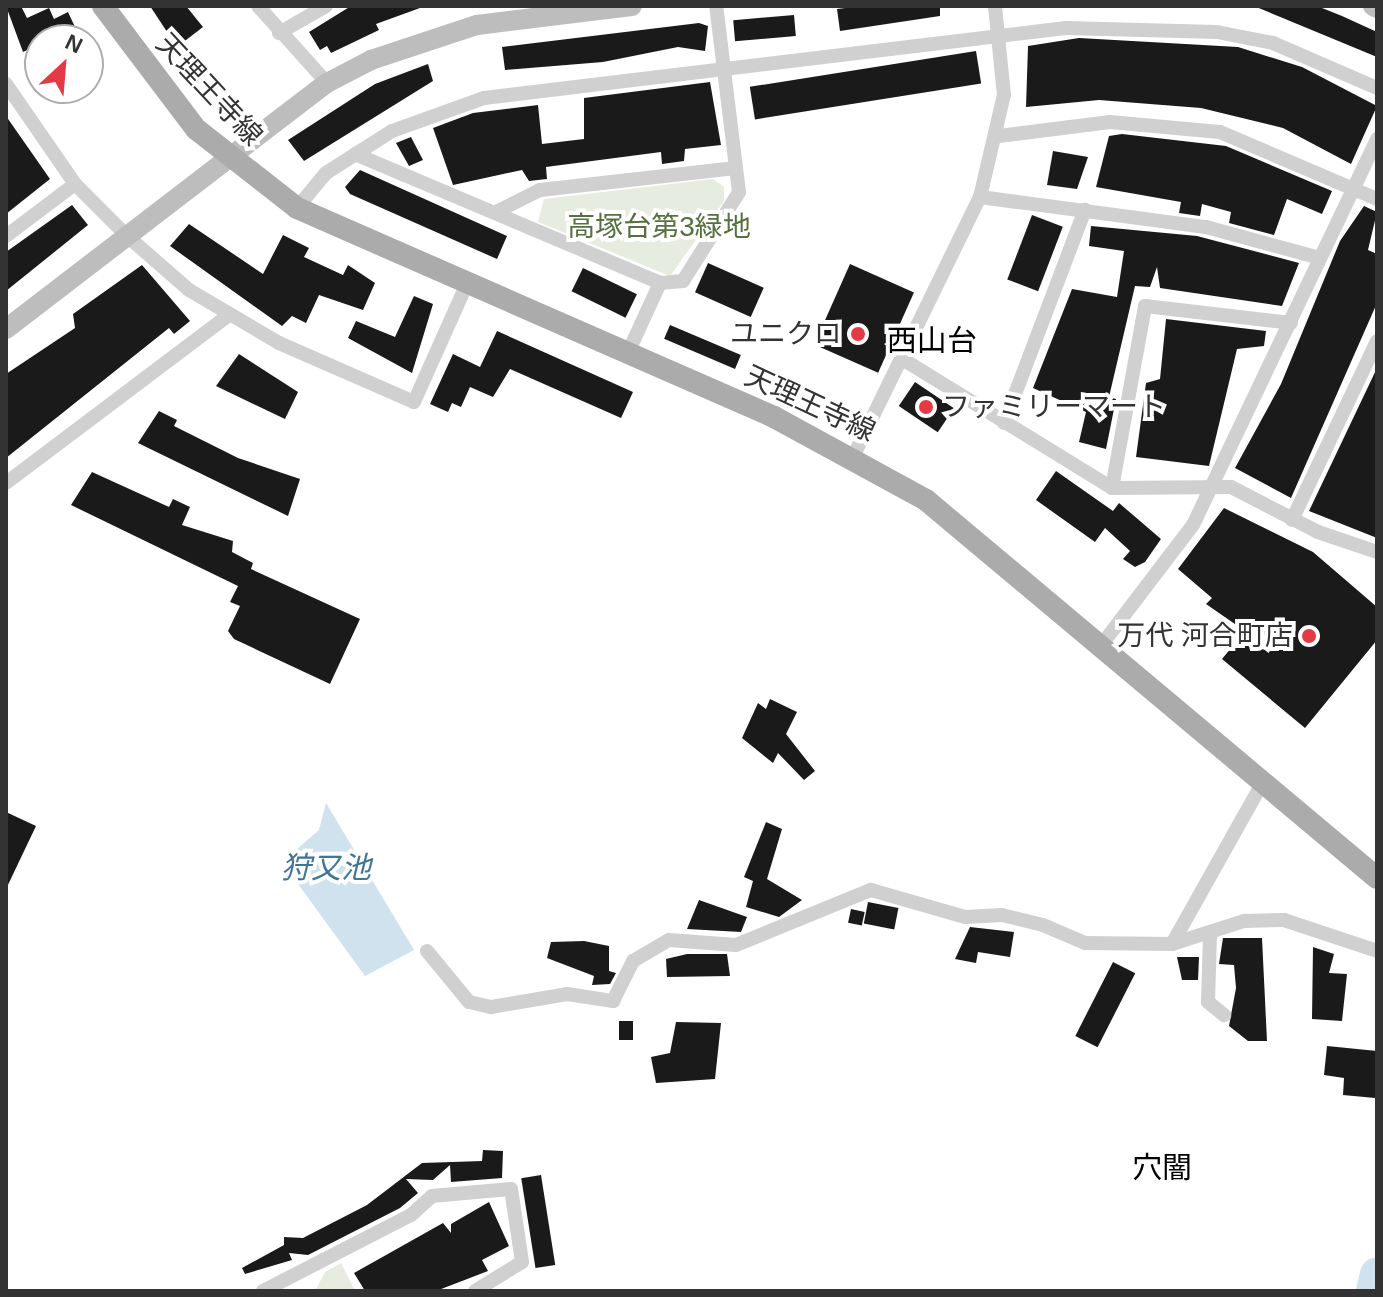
<!DOCTYPE html>
<meta charset="utf-8">
<style>
body{margin:0}
#map{position:relative;width:1383px;height:1297px;overflow:hidden;background:#fff;font-family:Helvetica,"Noto Sans JP",sans-serif}
div>[style]{position:absolute}
[style*='--x']{left:calc(var(--x)*1px);top:calc(var(--y)*1px);width:calc(var(--w)*1px);rotate:calc(var(--a)*1deg)}
.green>*{inset:0;background:#e6ecdf}
.water>*{inset:0;background:#cfe2ee}
.river>*{height:34px;margin:-17px;padding:0 17px;transform-origin:17px;border-radius:17px;background:#cfe2ee}
.building>*{inset:0;background:#1a1a1a;transform-origin:0 0}
.street>*{height:14px;margin:-7px;padding:0 7px;transform-origin:7px;border-radius:7px;background:#d0d0d0}
.secondary>*{height:20px;margin:-10px;padding:0 10px;transform-origin:10px;border-radius:10px;background:#bdbdbd}
.primary>*{height:22px;margin:-11px;padding:0 11px;transform-origin:11px;border-radius:11px;background:#ababab}
.dots>*{width:22px;height:22px;translate:-50% -50%;box-sizing:border-box;border:4px solid #fff;border-radius:50%}
span{translate:-50% -50%;white-space:nowrap;text-align:center;line-height:1.15;-webkit-text-stroke:8px #fff;paint-order:stroke}
.street-label{font-size:28px;color:#333}
.park-label{font-size:28px;color:#56703f}
.poi-label{font-size:28px;color:#333}
.right{translate:-100% -50%;text-align:right}
.left{translate:0 -50%;text-align:left}
.neighbourhood-label{font-size:30px;color:#000}
.water-label{font-size:30px;color:#3f7597;font-style:italic}
.frame{position:absolute;inset:0;border:8px solid #333;pointer-events:none}
.north{position:absolute;left:24px;top:24px;width:80px;height:80px;box-sizing:border-box;background:#fff;border:2px solid #adadad;border-radius:50%;rotate:26deg;font-size:22px;font-weight:700;line-height:32px;text-align:center;color:#333}
.north::after{content:'';display:block;margin:auto;width:28px;height:36px;background:#e63946;clip-path:polygon(50% 0,100% 100%,50% 72%,0 100%)}
</style>
<div id="map">
<div class="green">
<i style="clip-path:polygon(713px 179px,724px 187px,724px 201px,670px 276px,538px 222px,544px 199px)"></i>
<i style="clip-path:polygon(341px 1263px,355px 1291px,315px 1291px,325px 1272px)"></i>
</div>
<div class="water">
<i style="clip-path:polygon(326px 803px,414px 950px,365px 976px,282px 862px,319px 830px)"></i>
</div>
<div class="river">
<i style="--x:1373;--y:1291;--w:17;--a:-77"></i>
</div>
<div class="building">
<i style="clip-path:polygon(6px 6px,21px 6px,27px 18px,49px 8px,54px 19px,68px 12px,75px 27px,23px 52px)"></i>
<i style="clip-path:polygon(150px 6px,186px 6px,203px 27px,177px 47px)"></i>
<i style="clip-path:polygon(351px 6px,420px 6px,420px 8px,376px 24px,379px 30px,331px 53px,327px 46px,320px 50px,309px 32px)"></i>
<i style="clip-path:polygon(862px 6px,940px 6px,940px 16px,840px 31px,837px 9px)"></i>
<i style="clip-path:polygon(1254px 6px,1317px 6px,1342px 16px,1377px 32px,1377px 57px)"></i>
<i style="left:794px;top:15px;width:21px;height:61px;rotate:85deg"></i>
<i style="clip-path:polygon(699px 23px,708px 26px,705px 51px,678px 47px,603px 62px,505px 70px,502px 47px)"></i>
<i style="clip-path:polygon(1079px 38px,1238px 47px,1302px 67px,1377px 106px,1351px 164px,1283px 128px,1201px 108px,1099px 100px,1026px 107px,1028px 46px)"></i>
<i style="left:976px;top:51px;width:33px;height:229px;rotate:81deg"></i>
<i style="clip-path:polygon(428px 64px,433px 81px,304px 161px,288px 140px,375px 84px)"></i>
<i style="clip-path:polygon(710px 82px,721px 145px,685px 149px,684px 161px,662px 164px,661px 152px,546px 167px,547px 179px,529px 181px,522px 170px,453px 185px,433px 128px,473px 113px,538px 105px,542px 144px,584px 139px,584px 98px)"></i>
<i style="clip-path:polygon(6px 116px,50px 179px,6px 214px)"></i>
<i style="clip-path:polygon(1122px 134px,1226px 146px,1332px 191px,1322px 214px,1287px 199px,1274px 235px,1229px 223px,1231px 212px,1202px 204px,1200px 216px,1179px 213px,1181px 202px,1096px 187px,1109px 136px)"></i>
<i style="clip-path:polygon(411px 137px,423px 160px,409px 166px,396px 143px)"></i>
<i style="clip-path:polygon(1053px 151px,1088px 157px,1077px 189px,1047px 185px)"></i>
<i style="clip-path:polygon(360px 170px,507px 236px,497px 259px,350px 194px,345px 187px)"></i>
<i style="clip-path:polygon(72px 205px,88px 225px,6px 291px,6px 252px)"></i>
<i style="clip-path:polygon(1364px 206px,1377px 212px,1368px 250px,1377px 254px,1377px 303px,1291px 498px,1235px 468px,1281px 384px,1340px 241px)"></i>
<i style="left:1032px;top:215px;width:33px;height:69px;rotate:21deg"></i>
<i style="clip-path:polygon(189px 224px,263px 274px,283px 235px,309px 248px,304px 257px,343px 275px,348px 265px,375px 283px,363px 310px,319px 295px,306px 323px,292px 316px,282px 326px,170px 246px)"></i>
<i style="clip-path:polygon(1091px 226px,1197px 236px,1299px 263px,1282px 306px,1160px 288px,1157px 267px,1150px 287px,1135px 286px,1109px 397px,1116px 399px,1106px 449px,1079px 442px,1086px 412px,1033px 388px,1072px 289px,1117px 297px,1124px 251px,1089px 246px)"></i>
<i style="left:708px;top:263px;width:61px;height:32px;rotate:24deg"></i>
<i style="left:850px;top:264px;width:70px;height:88px;rotate:24deg"></i>
<i style="clip-path:polygon(142px 265px,190px 321px,174px 334px,169px 328px,6px 458px,6px 374px,75px 328px,73px 314px)"></i>
<i style="left:583px;top:268px;width:60px;height:26px;rotate:26deg"></i>
<i style="clip-path:polygon(414px 296px,433px 304px,412px 373px,348px 338px,356px 321px,395px 337px)"></i>
<i style="clip-path:polygon(1166px 319px,1266px 331px,1264px 346px,1237px 349px,1209px 466px,1136px 457px,1146px 383px,1160px 379px)"></i>
<i style="left:670px;top:325px;width:77px;height:15px;rotate:23deg"></i>
<i style="clip-path:polygon(497px 331px,633px 392px,621px 418px,510px 369px,493px 397px,470px 387px,461px 407px,452px 403px,448px 412px,430px 404px,453px 354px,480px 367px)"></i>
<i style="clip-path:polygon(239px 354px,298px 392px,285px 419px,216px 386px)"></i>
<i style="clip-path:polygon(1377px 368px,1377px 538px,1309px 511px)"></i>
<i style="left:915px;top:382px;width:47px;height:29px;rotate:34deg"></i>
<i style="clip-path:polygon(159px 411px,177px 420px,174px 426px,238px 458px,300px 479px,288px 516px,138px 443px)"></i>
<i style="clip-path:polygon(1056px 471px,1113px 511px,1119px 503px,1161px 539px,1145px 562px,1135px 567px,1123px 559px,1130px 551px,1105px 528px,1095px 542px,1036px 500px)"></i>
<i style="clip-path:polygon(92px 472px,169px 507px,173px 499px,190px 507px,182px 525px,233px 541px,232px 552px,253px 563px,251px 569px,360px 619px,330px 684px,234px 639px,228px 631px,240px 606px,230px 602px,238px 586px,71px 505px)"></i>
<i style="clip-path:polygon(1224px 508px,1313px 552px,1377px 607px,1377px 640px,1305px 728px,1222px 659px,1245px 631px,1206px 604px,1212px 598px,1178px 569px)"></i>
<i style="clip-path:polygon(770px 699px,797px 712px,786px 734px,815px 771px,804px 780px,778px 753px,773px 763px,742px 738px,758px 703px,766px 709px)"></i>
<i style="clip-path:polygon(6px 812px,36px 826px,6px 889px)"></i>
<i style="clip-path:polygon(766px 822px,782px 829px,767px 879px,802px 900px,779px 917px,746px 907px,753px 881px,744px 877px)"></i>
<i style="clip-path:polygon(699px 900px,747px 917px,741px 932px,687px 929px)"></i>
<i style="left:868px;top:902px;width:31px;height:22px;rotate:11deg"></i>
<i style="left:851px;top:909px;width:14px;height:14px;rotate:12deg"></i>
<i style="clip-path:polygon(970px 927px,1014px 932px,1010px 957px,978px 952px,976px 963px,955px 959px)"></i>
<i style="clip-path:polygon(1223px 938px,1262px 938px,1267px 1041px,1248px 1041px,1229px 1026px,1236px 988px,1234px 965px,1219px 964px)"></i>
<i style="clip-path:polygon(584px 941px,609px 946px,609px 971px,616px 973px,610px 984px,592px 985px,594px 976px,547px 958px,551px 942px)"></i>
<i style="clip-path:polygon(1313px 947px,1334px 954px,1329px 973px,1347px 974px,1342px 1021px,1312px 1019px)"></i>
<i style="clip-path:polygon(687px 954px,727px 954px,730px 976px,667px 977px,666px 959px)"></i>
<i style="clip-path:polygon(1177px 957px,1199px 957px,1198px 980px,1182px 980px)"></i>
<i style="left:1113px;top:962px;width:25px;height:83px;rotate:27deg"></i>
<i style="left:619px;top:1021px;width:14px;height:19px"></i>
<i style="clip-path:polygon(676px 1022px,721px 1023px,715px 1079px,656px 1083px,651px 1057px,670px 1053px)"></i>
<i style="clip-path:polygon(1327px 1046px,1377px 1051px,1375px 1098px,1343px 1095px,1344px 1078px,1324px 1075px)"></i>
<i style="clip-path:polygon(483px 1150px,503px 1151px,502px 1178px,451px 1182px,450px 1165px,433px 1180px,406px 1179px,418px 1193px,400px 1208px,308px 1255px,289px 1253px,292px 1260px,245px 1274px,242px 1268px,284px 1245px,284px 1237px,303px 1238px,367px 1205px,422px 1163px,482px 1161px)"></i>
<i style="left:541px;top:1175px;width:91px;height:20px;rotate:81deg"></i>
<i style="clip-path:polygon(489px 1202px,509px 1246px,482px 1260px,488px 1271px,436px 1291px,365px 1291px,354px 1273px,443px 1223px,451px 1233px,451px 1224px)"></i>
</div>
<div class="street">
<i style="--x:258;--y:6;--w:103;--a:48.1"></i>
<i style="--x:279;--y:33;--w:54;--a:-29.9"></i>
<i style="--x:6;--y:84;--w:121;--a:55.4"></i>
<i style="--x:75;--y:184;--w:72;--a:45"></i>
<i style="--x:126;--y:235;--w:84;--a:41.1"></i>
<i style="--x:189;--y:290;--w:104;--a:30.5"></i>
<i style="--x:279;--y:343;--w:147;--a:23.6"></i>
<i style="--x:414;--y:402;--w:127;--a:-65.9"></i>
<i style="--x:999;--y:136;--w:112;--a:-7.2"></i>
<i style="--x:1110;--y:122;--w:110;--a:5.2"></i>
<i style="--x:1220;--y:132;--w:171;--a:23.1"></i>
<i style="--x:355;--y:154;--w:331;--a:22.9"></i>
<i style="--x:980;--y:197;--w:228;--a:7.6"></i>
<i style="--x:1206;--y:227;--w:118;--a:15.2"></i>
<i style="--x:297;--y:208;--w:45;--a:-50.4"></i>
<i style="--x:326;--y:173;--w:78;--a:-32.5"></i>
<i style="--x:392;--y:131;--w:98;--a:-19.7"></i>
<i style="--x:484;--y:98;--w:586;--a:-6.86"></i>
<i style="--x:1066;--y:28;--w:151;--a:1.5"></i>
<i style="--x:1217;--y:32;--w:57;--a:11.1"></i>
<i style="--x:1273;--y:43;--w:113;--a:23.4"></i>
<i style="--x:496;--y:212;--w:49;--a:-26.6"></i>
<i style="--x:540;--y:190;--w:197;--a:-6.4"></i>
<i style="--x:6;--y:236;--w:86;--a:-37"></i>
<i style="--x:627;--y:355;--w:79;--a:-65.4"></i>
<i style="--x:660;--y:283;--w:23;--a:-5"></i>
<i style="--x:683;--y:281;--w:105;--a:-57.8"></i>
<i style="--x:739;--y:192;--w:187;--a:-97"></i>
<i style="--x:904;--y:360;--w:244;--a:31.6"></i>
<i style="--x:1112;--y:488;--w:119;--a:-0.5"></i>
<i style="--x:1231;--y:487;--w:98;--a:27.3"></i>
<i style="--x:1318;--y:532;--w:62;--a:18.7"></i>
<i style="--x:1004;--y:423;--w:228;--a:-69.2"></i>
<i style="--x:854;--y:455;--w:287;--a:-64"></i>
<i style="--x:980;--y:197;--w:105;--a:-76.8"></i>
<i style="--x:1004;--y:95;--w:89;--a:-95.8"></i>
<i style="--x:6;--y:483;--w:278;--a:-37"></i>
<i style="--x:1112;--y:488;--w:185;--a:-79.7"></i>
<i style="--x:1145;--y:306;--w:147;--a:6.6"></i>
<i style="--x:1292;--y:520;--w:198;--a:-64.6"></i>
<i style="--x:1103;--y:643;--w:148;--a:-52.7"></i>
<i style="--x:1193;--y:525;--w:428;--a:-64.5"></i>
<i style="--x:1210;--y:935;--w:67;--a:91.7"></i>
<i style="--x:1208;--y:1002;--w:21;--a:39"></i>
<i style="--x:1172;--y:944;--w:188;--a:-60.7"></i>
<i style="--x:427;--y:951;--w:66;--a:50.5"></i>
<i style="--x:469;--y:1002;--w:23;--a:13"></i>
<i style="--x:491;--y:1007;--w:77;--a:-9.7"></i>
<i style="--x:567;--y:994;--w:47;--a:8.7"></i>
<i style="--x:613;--y:1001;--w:45;--a:-63.4"></i>
<i style="--x:633;--y:961;--w:42;--a:-30.3"></i>
<i style="--x:669;--y:940;--w:67;--a:4.3"></i>
<i style="--x:736;--y:945;--w:146;--a:-22.2"></i>
<i style="--x:871;--y:890;--w:98;--a:16"></i>
<i style="--x:965;--y:917;--w:37;--a:-3"></i>
<i style="--x:1002;--y:915;--w:42;--a:13.7"></i>
<i style="--x:1043;--y:925;--w:46;--a:23.2"></i>
<i style="--x:1085;--y:943;--w:87;--a:0.7"></i>
<i style="--x:1172;--y:944;--w:76;--a:-17.7"></i>
<i style="--x:1244;--y:921;--w:40;--a:-1.4"></i>
<i style="--x:1284;--y:920;--w:98;--a:18.4"></i>
<i style="--x:263;--y:1291;--w:166;--a:-27.2"></i>
<i style="--x:411;--y:1215;--w:28;--a:-42"></i>
<i style="--x:432;--y:1196;--w:79;--a:-5.1"></i>
<i style="--x:511;--y:1189;--w:74;--a:81.4"></i>
<i style="--x:522;--y:1262;--w:55;--a:148.3"></i>
</div>
<div class="secondary">
<i style="--x:1373;--y:6;--w:4;--a:27"></i>
<i style="--x:6;--y:329;--w:404;--a:-37.5"></i>
<i style="--x:327;--y:83;--w:50;--a:-27.6"></i>
<i style="--x:371;--y:60;--w:112;--a:-18.3"></i>
<i style="--x:477;--y:25;--w:156;--a:-7"></i>
</div>
<div class="primary">
<i style="--x:103;--y:6;--w:154;--a:52.9"></i>
<i style="--x:196;--y:129;--w:128;--a:38"></i>
<i style="--x:297;--y:208;--w:521;--a:23.66"></i>
<i style="--x:774;--y:417;--w:173;--a:28.6"></i>
<i style="--x:926;--y:500;--w:588;--a:39.97"></i>
</div>
<div class="dots">
<i style="left:858px;top:334px;background:#e63946"></i>
<i style="left:926px;top:407px;background:#e63946"></i>
<i style="left:1309px;top:636px;background:#e63946"></i>
</div>
<div class="street-label">
<span style="left:209px;top:90px;rotate:47deg">天理王寺線</span>
<span style="left:810px;top:404px;rotate:25deg">天理王寺線</span>
</div>
<div class="park-label">
<span style="left:659px;top:227px">高塚台第3緑地</span>
</div>
<div class="poi-label">
<span class="right" style="left:842px;top:334px">ユニクロ</span>
<span class="left" style="left:942px;top:407px">ファミリーマート</span>
<span class="right" style="left:1293px;top:636px">万代 河合町店</span>
</div>
<div class="neighbourhood-label">
<span style="left:932px;top:341px">西山台</span>
<span style="left:1162px;top:1168px">穴闇</span>
</div>
<div class="water-label">
<span style="left:326px;top:868px">狩又池</span>
</div>
<div class="frame"></div>
<div class="north">N</div>
</div>
